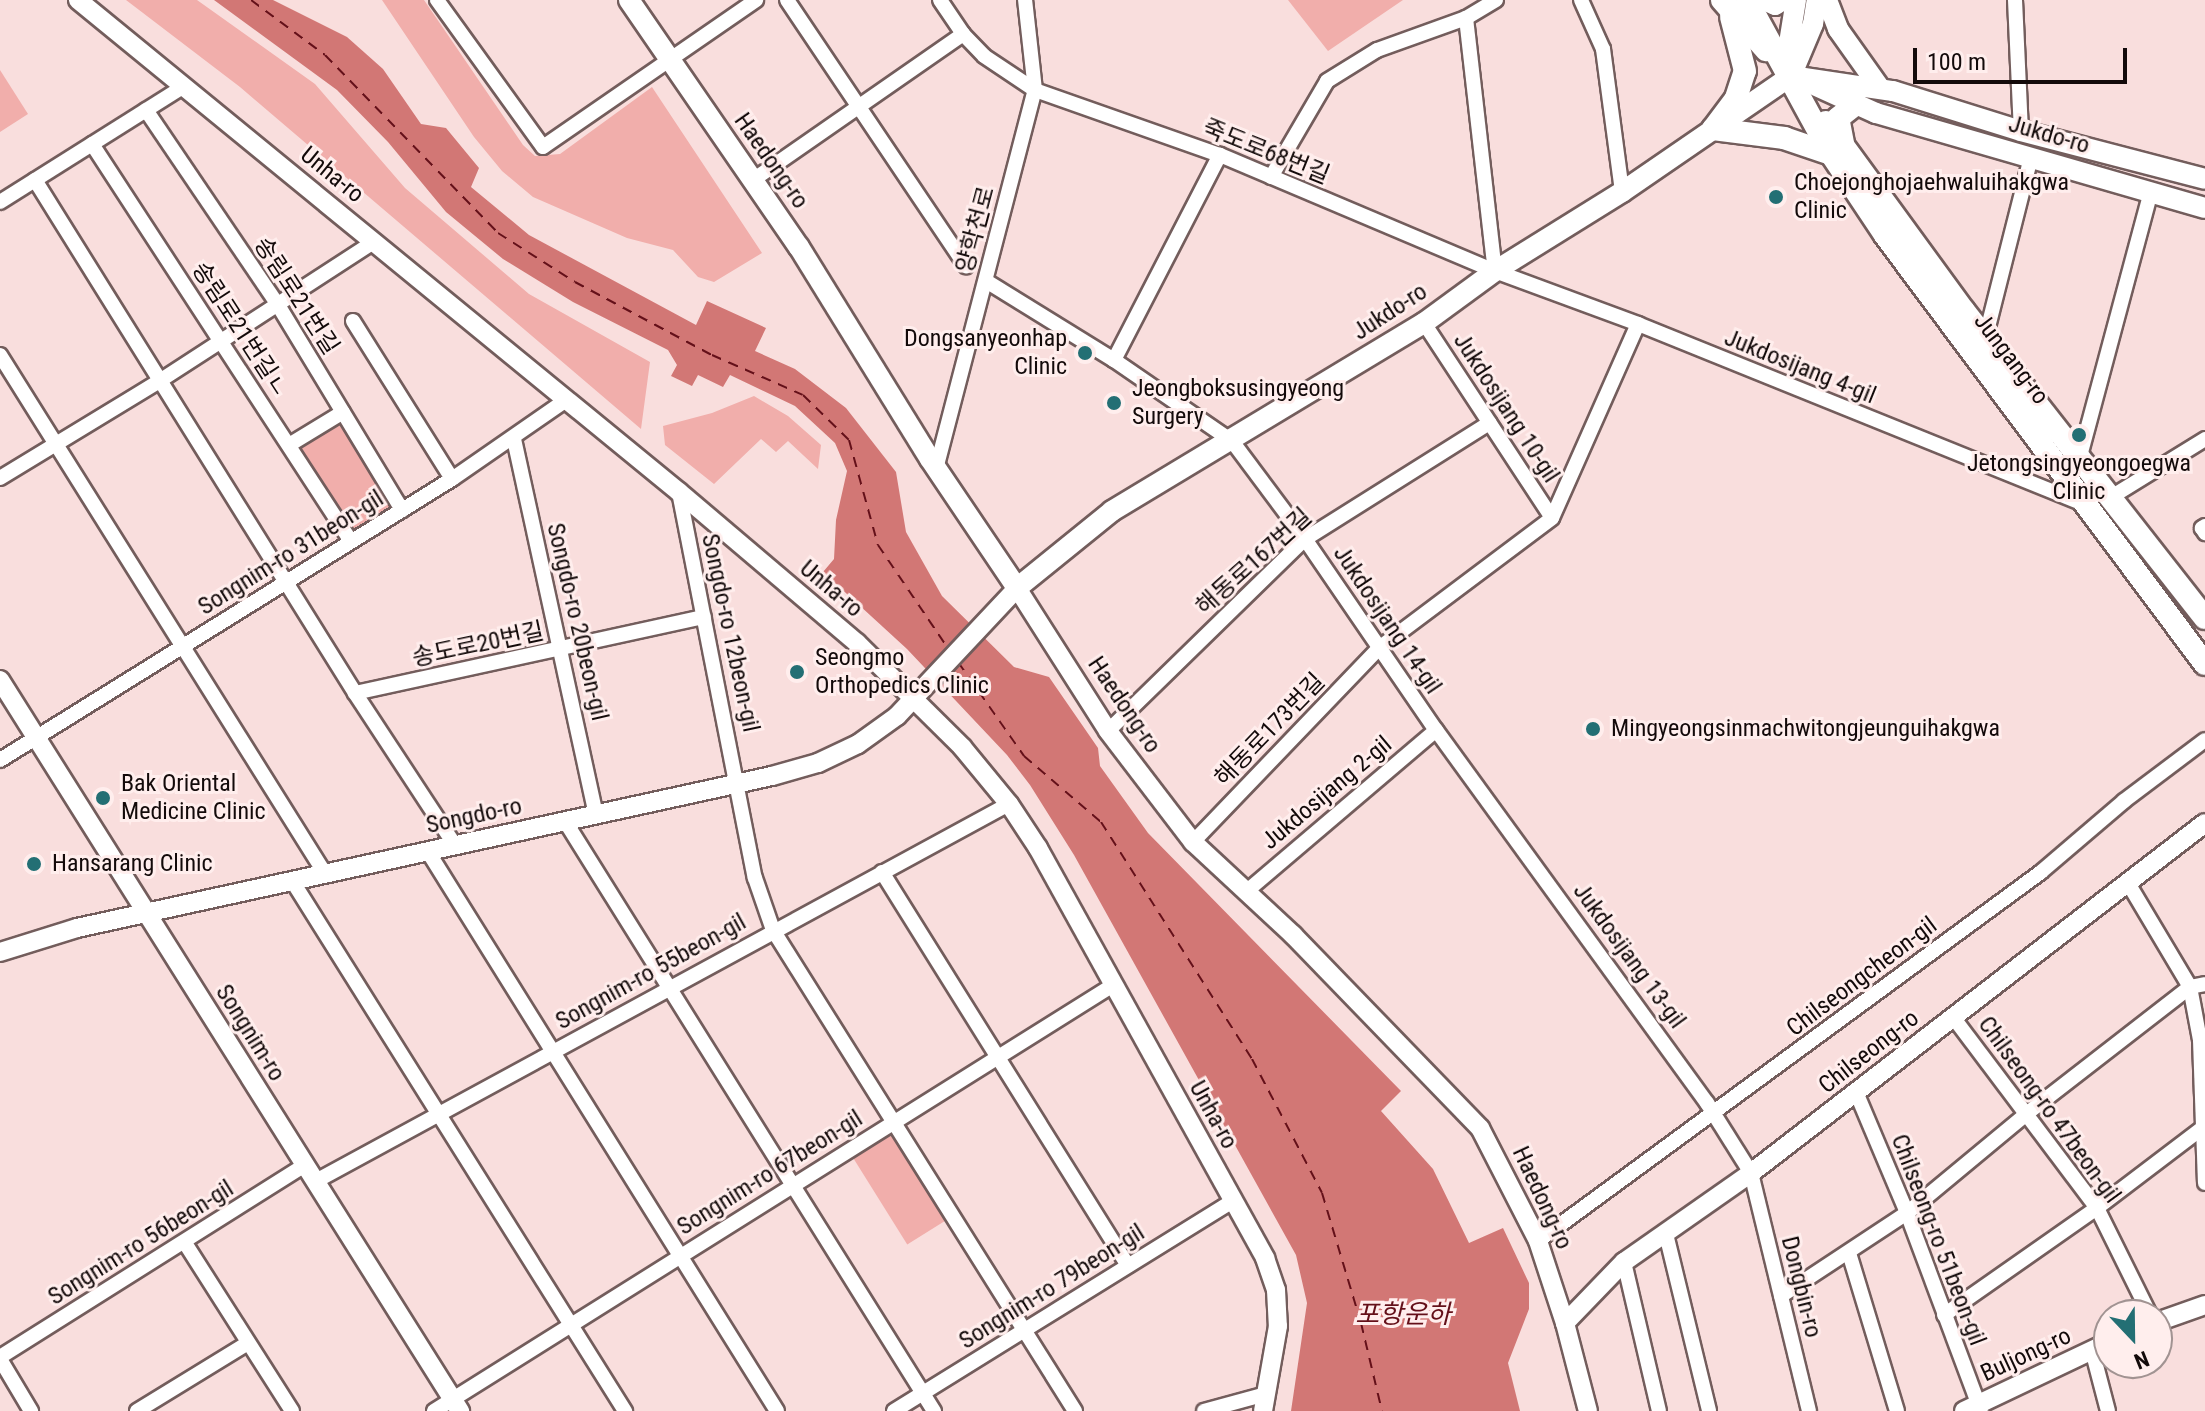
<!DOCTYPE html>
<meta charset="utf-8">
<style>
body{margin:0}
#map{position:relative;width:2205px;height:1411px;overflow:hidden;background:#f9dedd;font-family:"Roboto Condensed","Noto Sans KR",sans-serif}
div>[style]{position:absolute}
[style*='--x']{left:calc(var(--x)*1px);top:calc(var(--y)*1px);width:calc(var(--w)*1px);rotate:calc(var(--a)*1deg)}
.green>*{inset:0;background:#f1aeab;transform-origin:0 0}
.water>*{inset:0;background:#d27775}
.ferry>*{height:2px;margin-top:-1px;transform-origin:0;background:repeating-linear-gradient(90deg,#641019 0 10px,transparent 0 18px)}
.roads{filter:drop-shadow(2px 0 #735d5c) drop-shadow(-2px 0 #735d5c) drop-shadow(0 2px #735d5c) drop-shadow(0 -2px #735d5c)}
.minor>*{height:14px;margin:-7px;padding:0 7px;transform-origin:7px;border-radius:7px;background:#fff}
.tertiary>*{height:18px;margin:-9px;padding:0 9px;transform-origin:9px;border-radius:9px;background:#fff}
.secondary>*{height:20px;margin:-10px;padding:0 10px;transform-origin:10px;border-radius:10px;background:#fff}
.primary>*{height:22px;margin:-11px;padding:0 11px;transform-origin:11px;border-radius:11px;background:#fff}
.dots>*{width:22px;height:22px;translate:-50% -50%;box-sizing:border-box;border:4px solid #ffeeed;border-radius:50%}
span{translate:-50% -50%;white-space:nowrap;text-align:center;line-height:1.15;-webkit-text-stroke:6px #ffeeed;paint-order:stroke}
.street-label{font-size:24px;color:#130a0a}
.poi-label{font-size:24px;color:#130a0a}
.left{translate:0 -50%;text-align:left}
.right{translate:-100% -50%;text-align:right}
.water-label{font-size:26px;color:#641019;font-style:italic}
.north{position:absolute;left:2093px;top:1299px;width:80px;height:80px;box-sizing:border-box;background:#ffeeed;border:2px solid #a19392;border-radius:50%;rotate:158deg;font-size:22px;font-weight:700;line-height:32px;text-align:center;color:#130a0a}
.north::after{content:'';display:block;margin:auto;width:28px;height:36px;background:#236f74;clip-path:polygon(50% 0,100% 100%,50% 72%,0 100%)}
.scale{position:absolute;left:1913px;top:48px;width:214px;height:36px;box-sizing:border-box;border:4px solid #130a0a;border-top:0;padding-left:10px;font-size:24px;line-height:28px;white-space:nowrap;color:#130a0a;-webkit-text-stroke:6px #ffeeed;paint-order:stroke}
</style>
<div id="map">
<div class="green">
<i style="clip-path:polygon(126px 0,197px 0,315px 84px,405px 188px,529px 294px,650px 362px,641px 429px,240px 87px)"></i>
<i style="clip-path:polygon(382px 0,424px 0,523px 145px,535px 156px,560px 154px,652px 87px,762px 253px,714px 282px,698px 277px,673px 250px,627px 238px,533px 197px,502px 171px,474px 137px)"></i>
<i style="clip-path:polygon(1288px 0,1403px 0,1328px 51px)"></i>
<i style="clip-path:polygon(0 70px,28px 114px,0 132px)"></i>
<i style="clip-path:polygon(754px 396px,788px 416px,821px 445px,818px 469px,788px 441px,776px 452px,761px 439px,714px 484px,665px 445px,663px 426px,712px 413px)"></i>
<i style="left:339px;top:419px;width:105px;height:51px;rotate:58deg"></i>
<i style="left:894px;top:1129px;width:105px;height:50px;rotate:58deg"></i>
</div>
<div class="water">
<i style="clip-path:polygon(214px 0,273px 0,347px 37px,383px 69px,421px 124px,446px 128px,479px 168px,471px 187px,529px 235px,696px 325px,707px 301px,766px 328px,755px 351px,795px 369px,846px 408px,896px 472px,906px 532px,942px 596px,1014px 667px,1049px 677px,1098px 748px,1100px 766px,1148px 833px,1401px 1091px,1381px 1111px,1433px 1169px,1469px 1243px,1503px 1228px,1529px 1283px,1529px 1309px,1508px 1363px,1520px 1411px,1291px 1411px,1307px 1303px,1296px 1255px,1074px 855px,1030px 785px,1007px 755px,907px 649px,823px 572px,834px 559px,836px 520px,847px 471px,835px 443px,795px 406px,730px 375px,723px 387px,698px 375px,692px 386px,671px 376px,677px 365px,668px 350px,573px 302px,503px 259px,446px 212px,388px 142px,337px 90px)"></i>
</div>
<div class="ferry">
<i style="--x:251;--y:0;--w:92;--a:36.6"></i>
<i style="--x:325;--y:55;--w:248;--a:45.8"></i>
<i style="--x:498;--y:233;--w:91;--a:32.5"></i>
<i style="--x:575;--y:282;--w:155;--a:28.1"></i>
<i style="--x:712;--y:355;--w:99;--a:23.7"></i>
<i style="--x:803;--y:395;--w:64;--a:44.4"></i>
<i style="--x:849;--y:440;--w:109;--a:74.6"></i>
<i style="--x:878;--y:545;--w:127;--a:55.9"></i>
<i style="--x:958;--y:662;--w:115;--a:54.9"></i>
<i style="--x:1024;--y:756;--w:101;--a:40.6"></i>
<i style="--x:1101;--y:822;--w:281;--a:57.5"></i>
<i style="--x:1252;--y:1059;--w:151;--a:62.4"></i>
<i style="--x:1322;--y:1193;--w:136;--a:73.3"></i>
<i style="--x:1361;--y:1323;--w:90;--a:76.6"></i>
</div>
<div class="roads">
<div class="minor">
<i style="--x:437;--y:0;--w:181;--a:54.2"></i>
<i style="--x:543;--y:147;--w:259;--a:-34.6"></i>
<i style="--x:787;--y:0;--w:321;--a:56.1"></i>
<i style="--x:940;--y:0;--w:41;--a:55.9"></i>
<i style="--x:963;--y:34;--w:30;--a:46"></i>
<i style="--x:984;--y:56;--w:61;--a:33.7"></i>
<i style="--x:1035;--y:90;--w:196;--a:19.4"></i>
<i style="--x:1220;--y:155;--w:298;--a:22.9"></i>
<i style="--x:1495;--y:271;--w:153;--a:20.3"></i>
<i style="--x:1638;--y:324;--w:481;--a:22"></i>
<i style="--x:1581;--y:0;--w:54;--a:65.8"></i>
<i style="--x:1603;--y:49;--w:144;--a:82.4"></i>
<i style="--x:2015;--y:0;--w:131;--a:87.4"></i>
<i style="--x:1466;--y:18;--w:255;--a:83.5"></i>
<i style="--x:146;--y:110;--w:235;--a:55.9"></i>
<i style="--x:278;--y:305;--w:240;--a:58.8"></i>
<i style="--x:92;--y:144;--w:474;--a:56.9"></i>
<i style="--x:1271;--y:177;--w:111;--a:-59.7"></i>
<i style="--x:1327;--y:81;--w:59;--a:-31.8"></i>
<i style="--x:1377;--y:50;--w:95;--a:-19.8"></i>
<i style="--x:1466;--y:18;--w:35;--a:-31"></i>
<i style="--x:35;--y:180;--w:605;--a:58.04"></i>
<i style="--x:355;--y:693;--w:181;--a:56.7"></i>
<i style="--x:753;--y:180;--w:256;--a:-34.8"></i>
<i style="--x:0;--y:202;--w:218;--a:-32.2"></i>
<i style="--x:986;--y:281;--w:150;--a:31.7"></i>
<i style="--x:1114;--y:360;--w:143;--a:34.5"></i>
<i style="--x:1232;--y:441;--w:122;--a:53.3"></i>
<i style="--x:1305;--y:539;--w:232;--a:55.6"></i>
<i style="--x:1436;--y:730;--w:461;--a:54"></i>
<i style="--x:1707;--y:1103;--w:83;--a:57.8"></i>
<i style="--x:1751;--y:1173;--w:245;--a:76.3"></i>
<i style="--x:353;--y:321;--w:186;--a:57.9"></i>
<i style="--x:1424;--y:323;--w:233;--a:56.7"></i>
<i style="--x:1985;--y:339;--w:188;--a:-75.8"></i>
<i style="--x:0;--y:355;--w:614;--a:57.92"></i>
<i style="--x:1114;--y:360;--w:231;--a:-62.7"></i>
<i style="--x:514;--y:439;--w:384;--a:77.7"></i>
<i style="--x:289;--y:445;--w:63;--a:-31.4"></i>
<i style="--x:2079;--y:460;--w:278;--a:-75"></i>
<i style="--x:936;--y:469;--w:392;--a:-75.4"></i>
<i style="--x:1035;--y:90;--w:91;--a:-96.3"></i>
<i style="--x:0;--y:478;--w:188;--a:-31.3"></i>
<i style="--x:161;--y:380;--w:255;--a:-33"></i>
<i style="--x:679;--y:492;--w:393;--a:78.9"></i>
<i style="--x:755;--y:878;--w:55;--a:70.9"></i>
<i style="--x:773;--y:930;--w:568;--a:57.88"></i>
<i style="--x:2108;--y:499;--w:114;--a:-31.7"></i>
<i style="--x:2205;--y:526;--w:4;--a:146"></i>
<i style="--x:2202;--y:528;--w:6;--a:59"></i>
<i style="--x:355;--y:693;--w:357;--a:-12.3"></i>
<i style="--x:1108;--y:731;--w:275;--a:-44.3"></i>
<i style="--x:1305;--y:539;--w:218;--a:-32.2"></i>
<i style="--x:0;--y:760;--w:532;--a:-31.87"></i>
<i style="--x:452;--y:479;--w:139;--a:-34.7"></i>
<i style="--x:565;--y:821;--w:696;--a:57.98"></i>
<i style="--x:1193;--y:842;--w:269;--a:-46.2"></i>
<i style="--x:1379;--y:648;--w:216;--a:-36.9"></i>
<i style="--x:1552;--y:518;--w:212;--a:-66.1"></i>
<i style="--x:427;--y:850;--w:661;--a:58.04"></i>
<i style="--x:882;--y:872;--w:464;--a:58"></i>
<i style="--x:293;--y:882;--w:625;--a:57.89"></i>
<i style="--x:2128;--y:883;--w:121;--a:59.2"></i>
<i style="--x:2190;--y:987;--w:54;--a:79.3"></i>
<i style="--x:2200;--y:1040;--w:143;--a:88"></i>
<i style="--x:1247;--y:891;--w:248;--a:-40.4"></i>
<i style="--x:1953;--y:1017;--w:239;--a:53"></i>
<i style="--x:2097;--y:1208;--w:119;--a:63.6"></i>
<i style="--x:1856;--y:1092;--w:131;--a:67.1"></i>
<i style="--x:1907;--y:1213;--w:211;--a:69.5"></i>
<i style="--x:316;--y:1181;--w:789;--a:-28.55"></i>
<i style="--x:1666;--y:1234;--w:182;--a:76.3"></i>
<i style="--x:1538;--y:1241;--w:624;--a:-36.26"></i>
<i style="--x:2041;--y:872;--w:109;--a:-40.5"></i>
<i style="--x:2124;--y:801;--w:101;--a:-37"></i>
<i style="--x:185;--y:1243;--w:199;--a:57.5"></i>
<i style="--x:1849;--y:1253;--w:165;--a:73.1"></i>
<i style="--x:1624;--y:1262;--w:153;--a:76.8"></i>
<i style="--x:1781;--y:1296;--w:151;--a:-33.4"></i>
<i style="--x:1907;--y:1213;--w:153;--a:-39.7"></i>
<i style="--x:2025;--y:1115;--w:209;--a:-37.8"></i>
<i style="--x:2190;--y:987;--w:15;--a:-11"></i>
<i style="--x:1944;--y:1315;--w:187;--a:-35"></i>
<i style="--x:2097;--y:1208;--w:131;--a:-37.2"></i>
<i style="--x:2092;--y:1350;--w:63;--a:75.3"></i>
<i style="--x:0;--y:1357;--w:360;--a:-32.2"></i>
<i style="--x:0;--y:1359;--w:61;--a:59.2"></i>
<i style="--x:137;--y:1411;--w:130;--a:-31.5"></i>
<i style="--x:434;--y:1411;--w:802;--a:-32.1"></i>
<i style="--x:894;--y:1411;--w:399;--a:-31.8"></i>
<i style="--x:1204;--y:1411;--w:64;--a:-15.3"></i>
</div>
<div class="tertiary">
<i style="--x:78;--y:0;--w:777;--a:39.3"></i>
<i style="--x:679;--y:492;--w:233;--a:40.3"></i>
<i style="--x:857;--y:643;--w:148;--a:44.7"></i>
<i style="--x:962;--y:747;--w:74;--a:50.5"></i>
<i style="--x:1009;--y:804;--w:53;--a:56.6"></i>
<i style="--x:1038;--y:848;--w:469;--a:61"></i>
<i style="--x:1265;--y:1258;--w:34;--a:71"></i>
<i style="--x:1276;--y:1290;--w:36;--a:87"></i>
<i style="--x:1278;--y:1326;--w:86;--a:100"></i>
<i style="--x:0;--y:680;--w:864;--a:57.82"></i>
<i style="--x:0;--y:952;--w:81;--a:-17.3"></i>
<i style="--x:77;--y:928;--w:711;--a:-12.34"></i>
<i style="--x:772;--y:776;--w:48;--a:-15.8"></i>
<i style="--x:818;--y:763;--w:44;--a:-25.4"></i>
<i style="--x:858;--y:744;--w:48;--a:-35.7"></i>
<i style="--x:897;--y:716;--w:175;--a:-46.8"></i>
<i style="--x:1017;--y:588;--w:169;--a:57.5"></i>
<i style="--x:1108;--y:731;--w:140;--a:52.6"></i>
<i style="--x:1193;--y:842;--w:137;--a:42.9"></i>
<i style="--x:1293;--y:935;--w:269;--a:45.9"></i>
<i style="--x:1480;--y:1128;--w:127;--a:62.8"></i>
<i style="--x:1538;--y:1241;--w:86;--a:71.8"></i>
<i style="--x:1565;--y:1323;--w:91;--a:75.4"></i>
<i style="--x:2157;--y:1322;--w:51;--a:-19.5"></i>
<i style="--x:1565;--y:1323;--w:85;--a:-46"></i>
<i style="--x:1624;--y:1262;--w:155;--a:-35"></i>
<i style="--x:1751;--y:1173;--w:573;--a:-37.63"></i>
<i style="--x:1964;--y:1411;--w:161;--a:-25.4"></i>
</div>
<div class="secondary">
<i style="--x:629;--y:0;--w:300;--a:55.5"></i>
<i style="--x:799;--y:247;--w:249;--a:58.3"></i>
<i style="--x:930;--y:459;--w:156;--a:56"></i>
<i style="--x:1017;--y:588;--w:122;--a:-39"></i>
<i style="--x:1112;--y:511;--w:364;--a:-31.1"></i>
<i style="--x:1424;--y:323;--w:88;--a:-36.2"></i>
<i style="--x:1495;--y:271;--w:150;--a:-31.9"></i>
<i style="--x:1622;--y:192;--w:205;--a:-34.5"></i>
<i style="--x:1791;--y:76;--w:103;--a:8.4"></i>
<i style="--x:1893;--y:91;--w:134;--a:17.4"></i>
<i style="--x:2021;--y:131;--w:190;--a:14.6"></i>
<i style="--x:1764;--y:0;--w:12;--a:24"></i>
<i style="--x:1775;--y:5;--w:9;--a:-32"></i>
<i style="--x:1827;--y:0;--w:31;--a:69"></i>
<i style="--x:1838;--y:29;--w:72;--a:54.6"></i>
<i style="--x:1790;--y:71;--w:28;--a:-92"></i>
<i style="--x:1789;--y:43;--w:44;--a:-80.8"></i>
<i style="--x:1791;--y:76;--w:56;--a:-67.1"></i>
<i style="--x:1813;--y:24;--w:24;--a:-81"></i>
<i style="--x:1816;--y:86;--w:66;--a:24.2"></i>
<i style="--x:1876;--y:113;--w:342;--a:16.1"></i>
</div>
<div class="primary">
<i style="--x:1722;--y:0;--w:67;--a:48.7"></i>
<i style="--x:1747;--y:0;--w:175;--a:61.4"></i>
<i style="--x:1831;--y:154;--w:97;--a:56.3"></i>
<i style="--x:1885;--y:235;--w:535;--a:53.28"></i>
<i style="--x:1826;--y:122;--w:234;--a:53.9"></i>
<i style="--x:1964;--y:311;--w:390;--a:51.9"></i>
<i style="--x:1713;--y:129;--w:39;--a:-53"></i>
<i style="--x:1736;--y:98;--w:28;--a:-72"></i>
<i style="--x:1745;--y:71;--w:56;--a:-104.5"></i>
<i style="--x:1713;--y:129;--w:72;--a:7.2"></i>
<i style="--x:1784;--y:138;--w:50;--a:18.8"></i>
<i style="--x:1843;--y:143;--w:25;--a:-101"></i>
<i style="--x:1838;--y:118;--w:23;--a:-38"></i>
</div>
</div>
<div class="dots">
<i style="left:1776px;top:197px;background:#236f74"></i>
<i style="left:1085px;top:353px;background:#236f74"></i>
<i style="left:1114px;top:403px;background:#236f74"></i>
<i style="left:2079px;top:435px;background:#236f74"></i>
<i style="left:797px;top:672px;background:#236f74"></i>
<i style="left:1593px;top:729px;background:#236f74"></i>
<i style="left:103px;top:798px;background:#236f74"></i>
<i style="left:34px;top:864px;background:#236f74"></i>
</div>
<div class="street-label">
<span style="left:2049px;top:135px;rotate:16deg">Jukdo-ro</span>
<span style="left:1266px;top:152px;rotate:22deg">죽도로68번길</span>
<span style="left:771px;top:161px;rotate:55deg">Haedong-ro</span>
<span style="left:332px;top:175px;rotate:39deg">Unha-ro</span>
<span style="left:976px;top:230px;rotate:-75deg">양학천로</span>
<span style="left:296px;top:296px;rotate:57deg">송림로21번길</span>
<span style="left:1390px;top:312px;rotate:-33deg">Jukdo-ro</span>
<span style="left:240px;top:330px;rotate:57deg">송림로21번길ㄴ</span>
<span style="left:2011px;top:359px;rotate:53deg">Jungang-ro</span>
<span style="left:1800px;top:367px;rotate:22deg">Jukdosijang 4-gil</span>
<span style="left:1506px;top:408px;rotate:57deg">Jukdosijang 10-gil</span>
<span style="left:291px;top:553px;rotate:-32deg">Songnim-ro 31beon-gil</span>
<span style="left:1254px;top:562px;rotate:-42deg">해동로167번길</span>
<span style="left:831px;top:589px;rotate:40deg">Unha-ro</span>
<span style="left:1387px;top:620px;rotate:56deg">Jukdosijang 14-gil</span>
<span style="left:577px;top:622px;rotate:77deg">Songdo-ro 20beon-gil</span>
<span style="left:730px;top:633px;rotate:78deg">Songdo-ro 12beon-gil</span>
<span style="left:478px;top:645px;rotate:-12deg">송도로20번길</span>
<span style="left:1124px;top:705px;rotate:56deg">Haedong-ro</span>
<span style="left:1270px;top:730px;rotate:-46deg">해동로173번길</span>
<span style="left:1327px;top:793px;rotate:-40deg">Jukdosijang 2-gil</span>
<span style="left:474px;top:816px;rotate:-12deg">Songdo-ro</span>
<span style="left:1629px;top:956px;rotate:54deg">Jukdosijang 13-gil</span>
<span style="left:651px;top:972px;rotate:-29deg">Songnim-ro 55beon-gil</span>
<span style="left:1862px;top:977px;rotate:-37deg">Chilseongcheon-gil</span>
<span style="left:250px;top:1033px;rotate:58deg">Songnim-ro</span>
<span style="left:1869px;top:1052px;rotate:-38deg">Chilseong-ro</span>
<span style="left:2049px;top:1110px;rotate:54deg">Chilseong-ro 47beon-gil</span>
<span style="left:1213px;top:1115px;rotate:61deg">Unha-ro</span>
<span style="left:770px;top:1173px;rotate:-32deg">Songnim-ro 67beon-gil</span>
<span style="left:1542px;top:1198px;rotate:65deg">Haedong-ro</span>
<span style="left:1938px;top:1240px;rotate:69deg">Chilseong-ro 51beon-gil</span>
<span style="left:141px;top:1243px;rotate:-32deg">Songnim-ro 56beon-gil</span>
<span style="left:1052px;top:1287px;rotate:-32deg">Songnim-ro 79beon-gil</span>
<span style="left:1801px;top:1287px;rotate:76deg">Dongbin-ro</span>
<span style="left:2026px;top:1355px;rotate:-25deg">Buljong-ro</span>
</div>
<div class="poi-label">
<span class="left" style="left:1794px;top:197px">Choejonghojaehwaluihakgwa<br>Clinic</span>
<span class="right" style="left:1067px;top:353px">Dongsanyeonhap<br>Clinic</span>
<span class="left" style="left:1132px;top:403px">Jeongboksusingyeong<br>Surgery</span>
<span style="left:2079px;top:478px">Jetongsingyeongoegwa<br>Clinic</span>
<span class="left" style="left:815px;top:672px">Seongmo<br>Orthopedics Clinic</span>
<span class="left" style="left:1611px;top:729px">Mingyeongsinmachwitongjeunguihakgwa</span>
<span class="left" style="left:121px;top:798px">Bak Oriental<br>Medicine Clinic</span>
<span class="left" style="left:52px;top:864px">Hansarang Clinic</span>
</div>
<div class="water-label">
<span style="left:1403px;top:1315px">포항운하</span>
</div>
<div class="north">N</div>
<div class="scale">100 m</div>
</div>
